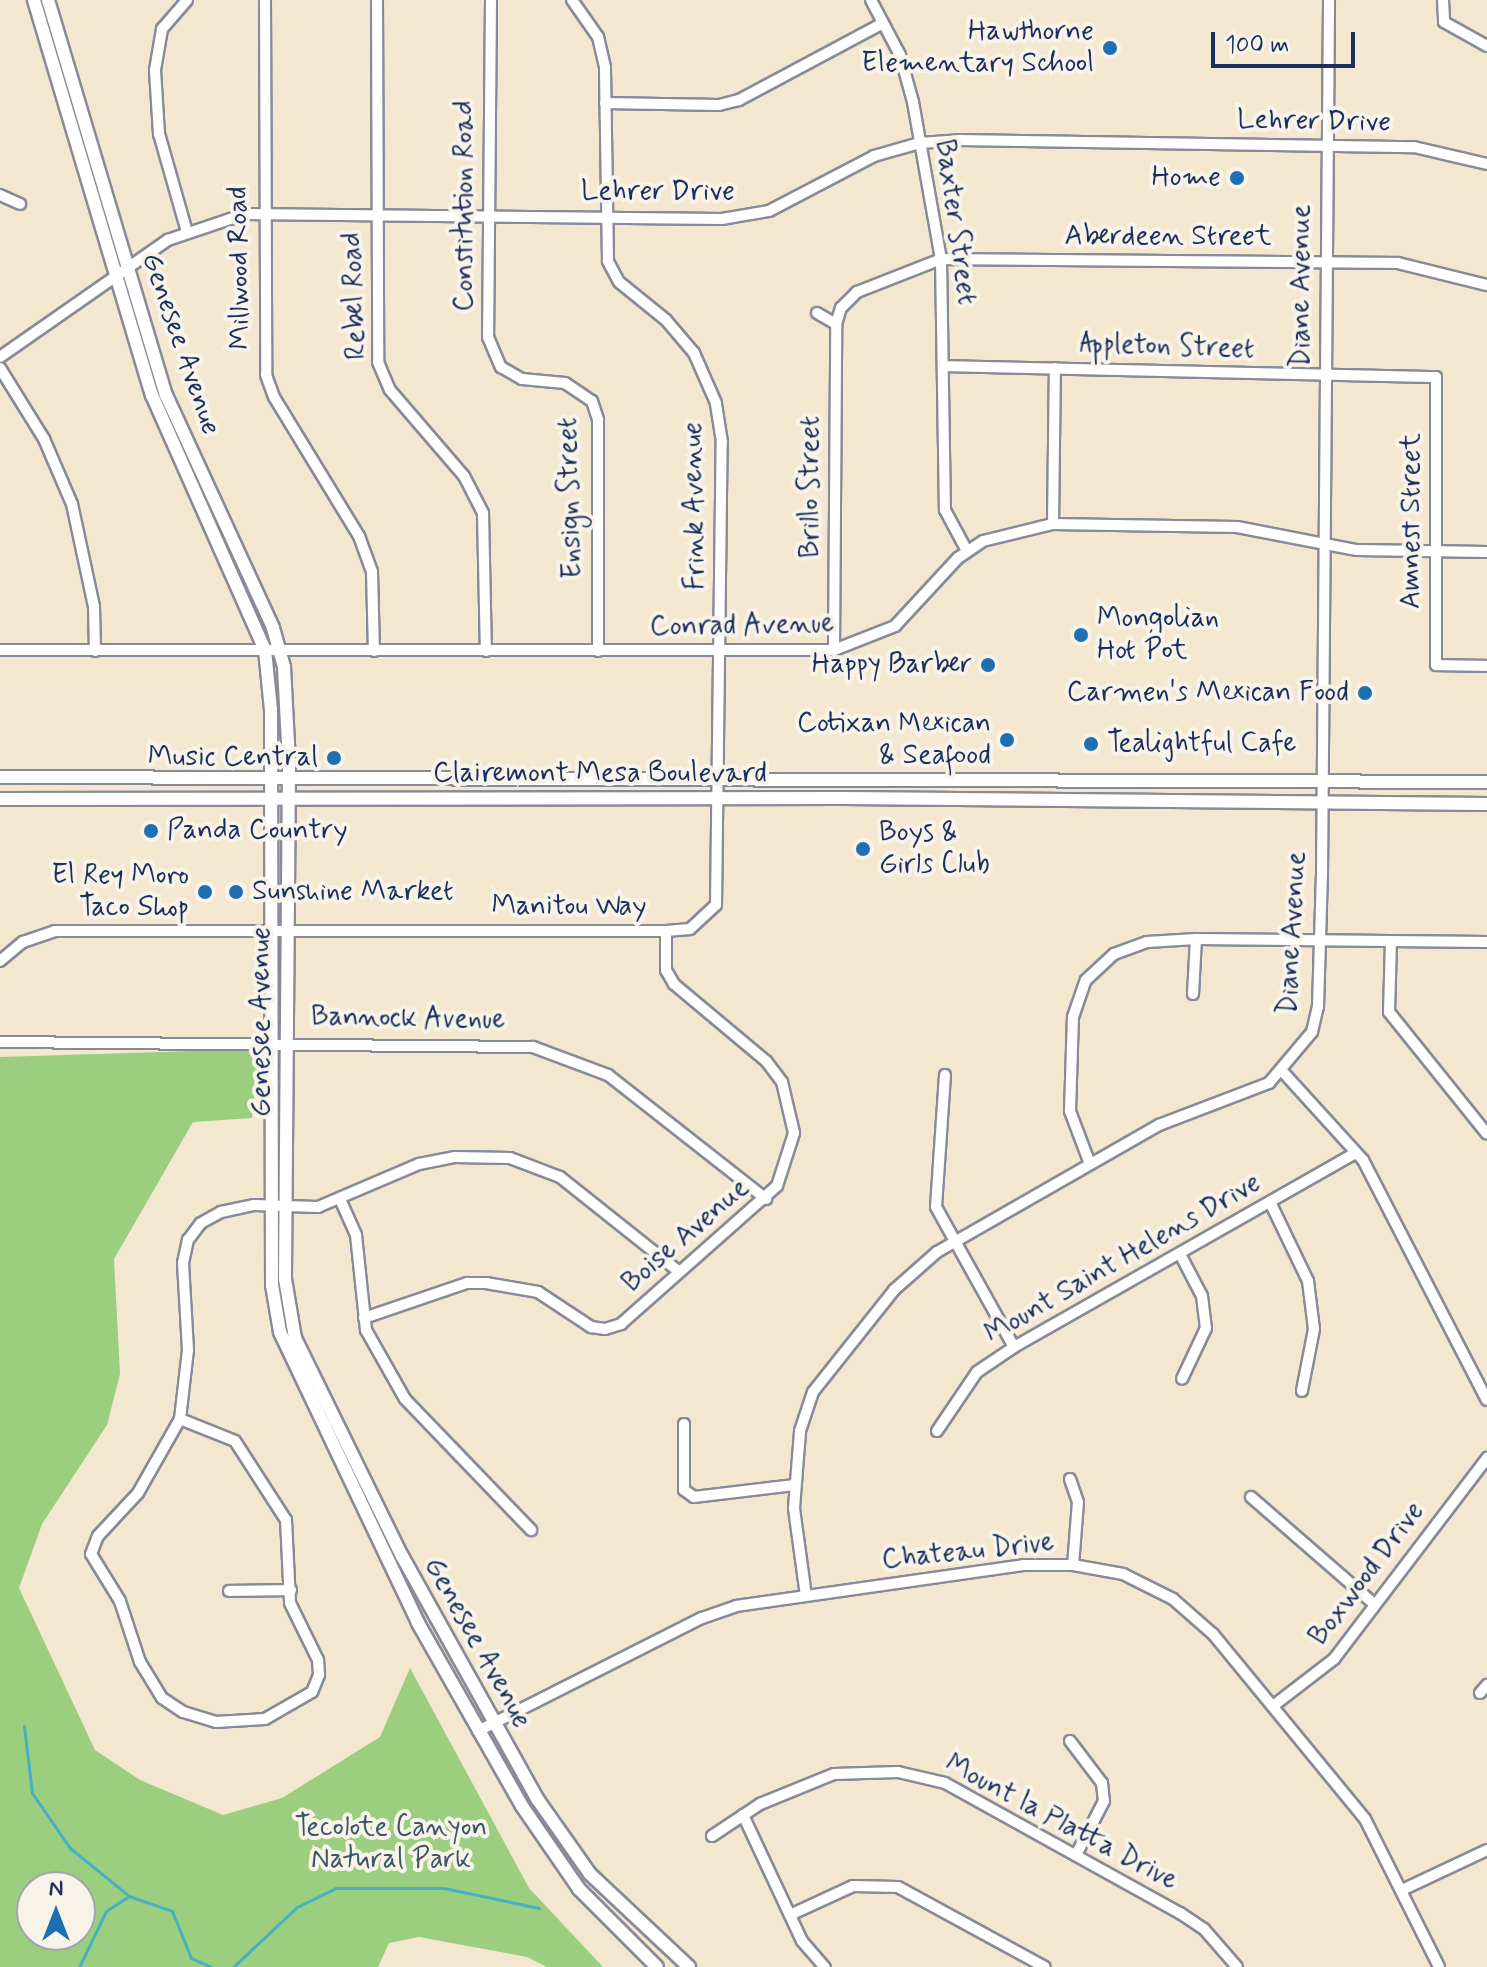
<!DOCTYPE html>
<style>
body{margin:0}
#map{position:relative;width:1487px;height:1967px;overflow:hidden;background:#f4e7d0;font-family:Mynerve,sans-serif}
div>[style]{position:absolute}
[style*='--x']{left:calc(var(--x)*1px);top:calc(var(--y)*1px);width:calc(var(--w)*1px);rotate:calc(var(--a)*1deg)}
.green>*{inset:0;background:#9bce7f}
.stream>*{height:3px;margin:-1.5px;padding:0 1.5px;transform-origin:1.5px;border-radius:1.5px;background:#45b1c2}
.roads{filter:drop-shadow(2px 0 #888b97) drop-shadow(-2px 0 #888b97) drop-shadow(0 2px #888b97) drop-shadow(0 -2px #888b97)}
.minor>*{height:10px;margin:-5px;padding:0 5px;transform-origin:5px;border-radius:5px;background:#fff}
.major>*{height:12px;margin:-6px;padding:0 6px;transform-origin:6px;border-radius:6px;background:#fff}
.dots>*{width:22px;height:22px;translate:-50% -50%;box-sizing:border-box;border:4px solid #f7f3e8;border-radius:50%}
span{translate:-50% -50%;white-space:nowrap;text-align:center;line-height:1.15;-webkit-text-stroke:8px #f7f3e8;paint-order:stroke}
.poi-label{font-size:28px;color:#1b2f5e}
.right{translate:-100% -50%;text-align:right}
.left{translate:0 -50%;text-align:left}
.street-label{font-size:28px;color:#1b2f5e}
.park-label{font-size:28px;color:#3b5766}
.north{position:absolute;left:16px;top:1871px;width:80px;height:80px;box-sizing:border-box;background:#f7f3e8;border:2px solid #9fa5b1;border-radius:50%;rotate:0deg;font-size:22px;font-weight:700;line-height:32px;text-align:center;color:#1b2f5e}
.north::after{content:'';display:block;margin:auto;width:28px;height:36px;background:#1f6fb2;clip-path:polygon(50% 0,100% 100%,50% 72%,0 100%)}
.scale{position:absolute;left:1211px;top:32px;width:144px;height:36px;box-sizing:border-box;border:4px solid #1b2f5e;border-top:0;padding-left:10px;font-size:24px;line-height:28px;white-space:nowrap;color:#1b2f5e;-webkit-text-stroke:6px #f7f3e8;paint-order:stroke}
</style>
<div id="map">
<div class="green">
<i style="clip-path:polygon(evenodd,260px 1049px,252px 1118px,193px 1122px,114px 1259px,120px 1374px,107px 1425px,42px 1524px,19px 1588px,95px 1750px,140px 1780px,223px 1815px,282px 1798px,380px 1737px,410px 1668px,529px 1888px,603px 1967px,547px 1967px,527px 1957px,419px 1937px,389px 1943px,378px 1967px,0 1967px,0 1057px,260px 1049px,32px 1887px,80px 1887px,80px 1935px,32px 1935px,32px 1887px)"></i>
</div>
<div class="stream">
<i style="--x:24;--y:1726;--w:67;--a:83.2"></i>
<i style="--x:32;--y:1793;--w:67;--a:55.4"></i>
<i style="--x:70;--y:1848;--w:76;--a:39.1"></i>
<i style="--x:79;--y:1967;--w:62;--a:-64.3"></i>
<i style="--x:106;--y:1911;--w:27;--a:-33"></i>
<i style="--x:129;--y:1896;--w:46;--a:19.2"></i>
<i style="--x:172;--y:1911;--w:51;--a:68"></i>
<i style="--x:191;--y:1958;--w:22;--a:24"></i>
<i style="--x:233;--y:1967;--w:88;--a:-43.2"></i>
<i style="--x:297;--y:1907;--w:43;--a:-26"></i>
<i style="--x:336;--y:1888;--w:108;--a:0"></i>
<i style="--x:444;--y:1888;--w:97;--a:11.9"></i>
</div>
<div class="roads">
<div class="minor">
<i style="--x:265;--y:0;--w:375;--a:89.8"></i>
<i style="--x:266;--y:375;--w:23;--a:70"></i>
<i style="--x:274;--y:397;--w:163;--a:58.6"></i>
<i style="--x:359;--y:536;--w:37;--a:70"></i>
<i style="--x:372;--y:571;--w:80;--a:88.6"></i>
<i style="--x:377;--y:0;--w:362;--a:89.8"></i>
<i style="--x:378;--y:362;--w:30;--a:67"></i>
<i style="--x:390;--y:390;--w:113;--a:49.3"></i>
<i style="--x:464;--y:476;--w:42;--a:62.8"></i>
<i style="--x:483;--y:513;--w:138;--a:88.8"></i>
<i style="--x:491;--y:0;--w:337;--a:90.5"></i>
<i style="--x:488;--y:337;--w:33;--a:67"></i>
<i style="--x:501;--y:367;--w:24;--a:30"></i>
<i style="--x:522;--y:379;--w:43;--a:5.3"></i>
<i style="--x:565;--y:383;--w:32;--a:34"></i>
<i style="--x:592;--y:401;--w:20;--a:72"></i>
<i style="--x:598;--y:420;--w:231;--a:90"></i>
<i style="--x:871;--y:0;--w:62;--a:62.2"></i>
<i style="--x:900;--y:55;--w:49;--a:74.5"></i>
<i style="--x:913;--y:102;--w:159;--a:79.9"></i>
<i style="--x:941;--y:259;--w:251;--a:89.1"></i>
<i style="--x:945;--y:510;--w:47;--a:61.8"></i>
<i style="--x:1443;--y:0;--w:22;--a:87"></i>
<i style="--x:1444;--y:22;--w:49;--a:29.2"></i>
<i style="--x:605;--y:103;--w:114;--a:1"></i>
<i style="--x:719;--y:105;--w:21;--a:-14"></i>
<i style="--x:739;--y:100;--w:163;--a:-28.1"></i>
<i style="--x:0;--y:195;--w:22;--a:24"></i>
<i style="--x:187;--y:232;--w:102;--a:-105.9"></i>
<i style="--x:159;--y:134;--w:64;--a:-93.6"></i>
<i style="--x:155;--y:70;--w:42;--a:-80.3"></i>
<i style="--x:162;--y:29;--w:38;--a:-49"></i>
<i style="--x:817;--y:313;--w:22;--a:30"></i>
<i style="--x:0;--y:357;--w:205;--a:-34.9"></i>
<i style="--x:168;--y:240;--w:81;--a:-18.7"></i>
<i style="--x:245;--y:214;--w:477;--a:0.6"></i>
<i style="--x:722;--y:219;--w:48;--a:-9.7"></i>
<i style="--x:769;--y:211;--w:119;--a:-27.6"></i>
<i style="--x:874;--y:156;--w:48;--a:-15.8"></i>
<i style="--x:920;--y:143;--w:39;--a:-4"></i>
<i style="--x:959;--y:140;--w:455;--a:0.9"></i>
<i style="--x:1414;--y:147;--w:75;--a:13.1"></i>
<i style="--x:945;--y:366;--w:491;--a:1.3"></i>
<i style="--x:1436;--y:377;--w:288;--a:90"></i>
<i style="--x:1436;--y:665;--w:51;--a:1.1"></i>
<i style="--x:0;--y:368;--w:84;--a:58.2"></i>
<i style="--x:44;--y:439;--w:71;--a:66.7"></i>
<i style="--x:72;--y:504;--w:105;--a:77.9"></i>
<i style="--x:94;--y:607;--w:44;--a:88.7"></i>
<i style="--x:1053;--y:524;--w:156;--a:-89.3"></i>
<i style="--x:0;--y:650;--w:834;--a:0"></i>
<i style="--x:834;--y:650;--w:66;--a:-21.5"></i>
<i style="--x:895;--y:626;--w:93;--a:-47.2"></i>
<i style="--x:958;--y:558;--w:30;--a:-34"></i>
<i style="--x:983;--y:541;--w:72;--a:-13.7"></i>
<i style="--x:1053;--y:524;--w:184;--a:0.9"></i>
<i style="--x:1237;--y:527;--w:122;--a:10.9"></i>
<i style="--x:1357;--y:550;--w:130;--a:0.9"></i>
<i style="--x:834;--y:650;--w:326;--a:-89.6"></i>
<i style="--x:836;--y:324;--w:17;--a:-73"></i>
<i style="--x:841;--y:308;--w:23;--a:-45"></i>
<i style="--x:857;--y:292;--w:90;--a:-21.4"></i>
<i style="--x:941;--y:259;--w:457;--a:0.5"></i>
<i style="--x:1398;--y:263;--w:92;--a:13.9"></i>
<i style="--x:1391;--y:941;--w:71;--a:91.6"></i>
<i style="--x:1389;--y:1012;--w:156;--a:51.2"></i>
<i style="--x:0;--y:961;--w:30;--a:-40"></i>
<i style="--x:23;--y:942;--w:34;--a:-19"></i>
<i style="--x:55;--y:931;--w:611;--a:0"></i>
<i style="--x:666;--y:931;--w:24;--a:-5"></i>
<i style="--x:690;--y:929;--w:35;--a:-43"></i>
<i style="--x:716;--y:905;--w:463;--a:-89.3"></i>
<i style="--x:722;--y:442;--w:39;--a:-99"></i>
<i style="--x:716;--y:403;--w:55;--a:-113.7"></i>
<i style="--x:694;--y:353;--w:43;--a:-130.3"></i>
<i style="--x:666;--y:320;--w:60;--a:-141"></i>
<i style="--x:619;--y:282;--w:24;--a:-118"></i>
<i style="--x:608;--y:261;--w:194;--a:-90.9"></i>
<i style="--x:605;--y:67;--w:31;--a:-103"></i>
<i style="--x:598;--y:37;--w:45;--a:-125.1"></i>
<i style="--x:1193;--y:994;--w:55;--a:-86.9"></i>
<i style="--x:0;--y:1042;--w:533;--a:0.54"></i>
<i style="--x:533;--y:1047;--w:80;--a:20.5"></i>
<i style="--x:608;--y:1075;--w:201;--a:38.1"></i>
<i style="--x:1283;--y:1072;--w:119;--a:47.7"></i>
<i style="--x:1363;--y:1160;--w:270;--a:62.7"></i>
<i style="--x:945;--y:1075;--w:132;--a:93.9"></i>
<i style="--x:936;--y:1207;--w:160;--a:60.9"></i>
<i style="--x:1090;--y:1164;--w:57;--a:-110.7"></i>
<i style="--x:1070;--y:1111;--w:94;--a:-88.2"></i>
<i style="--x:1073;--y:1017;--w:39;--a:-71"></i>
<i style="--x:1086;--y:980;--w:38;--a:-43"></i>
<i style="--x:1114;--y:954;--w:35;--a:-20"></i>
<i style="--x:1147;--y:942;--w:49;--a:-3.5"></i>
<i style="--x:1196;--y:939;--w:291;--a:0.6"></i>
<i style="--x:340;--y:1199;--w:39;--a:66"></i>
<i style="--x:356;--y:1235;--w:96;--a:84"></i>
<i style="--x:366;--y:1330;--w:79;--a:60.5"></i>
<i style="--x:405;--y:1399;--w:182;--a:46.1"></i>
<i style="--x:1270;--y:1202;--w:88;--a:64.3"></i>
<i style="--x:1308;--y:1281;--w:48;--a:82.9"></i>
<i style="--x:1314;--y:1329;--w:63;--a:101"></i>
<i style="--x:1180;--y:1254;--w:47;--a:62.4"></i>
<i style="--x:1202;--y:1296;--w:32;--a:83"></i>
<i style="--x:1206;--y:1328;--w:56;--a:115.2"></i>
<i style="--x:364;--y:1318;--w:109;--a:-18.8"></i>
<i style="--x:467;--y:1283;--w:19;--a:0"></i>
<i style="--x:486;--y:1283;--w:53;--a:9.8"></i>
<i style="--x:538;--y:1292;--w:64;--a:33.4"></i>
<i style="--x:591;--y:1327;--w:14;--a:8"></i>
<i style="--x:605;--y:1329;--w:17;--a:-17"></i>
<i style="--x:621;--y:1324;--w:208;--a:-41.5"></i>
<i style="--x:777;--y:1186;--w:56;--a:-72.2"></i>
<i style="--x:794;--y:1133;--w:52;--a:-103.2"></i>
<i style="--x:782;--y:1082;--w:26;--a:-127"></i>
<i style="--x:766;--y:1061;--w:120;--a:-140.1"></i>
<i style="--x:674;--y:984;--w:16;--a:-120"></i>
<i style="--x:666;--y:970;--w:39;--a:-90"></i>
<i style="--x:180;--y:1419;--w:59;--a:21.8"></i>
<i style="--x:235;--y:1441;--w:94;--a:57.2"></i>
<i style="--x:286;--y:1520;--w:83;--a:87.2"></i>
<i style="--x:290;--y:1603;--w:64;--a:63.8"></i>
<i style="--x:318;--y:1660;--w:15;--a:86"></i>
<i style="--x:319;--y:1675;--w:18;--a:112"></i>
<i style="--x:312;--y:1692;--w:54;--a:150.1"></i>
<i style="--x:265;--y:1719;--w:49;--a:176.5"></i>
<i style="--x:216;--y:1722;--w:34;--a:-163"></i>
<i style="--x:183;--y:1712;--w:25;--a:-146"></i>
<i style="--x:162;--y:1698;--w:42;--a:-121.4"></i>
<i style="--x:140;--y:1662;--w:64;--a:-108.2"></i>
<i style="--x:120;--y:1601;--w:55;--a:-121.7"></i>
<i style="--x:91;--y:1554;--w:19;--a:-69"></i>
<i style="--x:98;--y:1536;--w:59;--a:-47.1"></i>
<i style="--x:138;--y:1493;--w:85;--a:-60.4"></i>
<i style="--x:180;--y:1419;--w:69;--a:-83.4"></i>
<i style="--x:188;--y:1350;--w:87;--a:-93.3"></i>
<i style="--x:183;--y:1263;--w:24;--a:-78"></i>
<i style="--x:188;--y:1240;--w:21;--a:-53"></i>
<i style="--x:201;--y:1223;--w:23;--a:-29"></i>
<i style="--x:221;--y:1212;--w:34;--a:-12"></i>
<i style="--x:254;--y:1205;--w:64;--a:1.8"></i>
<i style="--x:318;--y:1207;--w:110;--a:-23.1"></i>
<i style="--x:419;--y:1164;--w:37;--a:-11"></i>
<i style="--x:455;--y:1157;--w:55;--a:1"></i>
<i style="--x:510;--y:1158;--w:53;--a:20.8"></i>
<i style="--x:560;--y:1177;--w:151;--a:38.5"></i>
<i style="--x:684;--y:1424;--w:66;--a:90"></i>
<i style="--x:684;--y:1490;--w:12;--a:35"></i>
<i style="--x:694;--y:1497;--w:101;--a:-6.8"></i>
<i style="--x:937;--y:1431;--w:71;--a:-55.9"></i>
<i style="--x:977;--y:1372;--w:45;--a:-34"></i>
<i style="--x:1014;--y:1347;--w:393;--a:-29.6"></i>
<i style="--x:1070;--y:1479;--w:24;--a:71"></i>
<i style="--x:1078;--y:1502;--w:63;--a:94.5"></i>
<i style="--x:1251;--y:1497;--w:162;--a:41"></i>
<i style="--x:229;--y:1591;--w:62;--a:-0.9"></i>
<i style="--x:806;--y:1596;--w:89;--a:-97.8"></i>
<i style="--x:794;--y:1508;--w:77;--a:-85.5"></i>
<i style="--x:800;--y:1431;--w:41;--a:-71.6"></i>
<i style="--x:813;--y:1392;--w:130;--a:-51.5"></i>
<i style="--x:894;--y:1290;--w:57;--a:-41.5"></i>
<i style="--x:937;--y:1252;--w:256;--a:-29.8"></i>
<i style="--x:1159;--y:1125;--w:118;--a:-20.9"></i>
<i style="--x:1269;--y:1083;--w:67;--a:-49.9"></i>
<i style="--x:1312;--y:1032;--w:26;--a:-77"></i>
<i style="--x:1318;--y:1007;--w:131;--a:-88.3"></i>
<i style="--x:1322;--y:876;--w:876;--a:-89.54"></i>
<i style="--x:1480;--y:1693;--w:11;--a:-49"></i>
<i style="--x:1273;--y:1706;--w:77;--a:-37.6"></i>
<i style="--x:1334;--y:1659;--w:253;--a:-52.7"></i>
<i style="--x:478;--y:1731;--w:251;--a:-26.8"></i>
<i style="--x:702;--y:1618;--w:36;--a:-19"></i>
<i style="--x:736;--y:1606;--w:290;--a:-8.1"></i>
<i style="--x:1023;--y:1565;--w:50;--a:0"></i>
<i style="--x:1073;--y:1565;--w:51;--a:10.2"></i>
<i style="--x:1123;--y:1574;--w:56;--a:26.6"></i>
<i style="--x:1173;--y:1599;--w:53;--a:41.2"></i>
<i style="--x:1213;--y:1634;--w:239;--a:50.6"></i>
<i style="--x:1365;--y:1819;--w:165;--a:63.4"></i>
<i style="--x:1070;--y:1741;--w:53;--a:52.7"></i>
<i style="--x:1102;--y:1783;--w:18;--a:84"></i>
<i style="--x:1104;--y:1801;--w:61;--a:117.4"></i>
<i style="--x:743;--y:1815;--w:139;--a:64.9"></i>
<i style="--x:802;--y:1941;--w:35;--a:49"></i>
<i style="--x:712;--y:1836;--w:58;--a:-33.7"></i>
<i style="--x:760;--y:1804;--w:80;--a:-22.1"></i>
<i style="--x:834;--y:1774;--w:64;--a:-1.8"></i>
<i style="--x:898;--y:1772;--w:48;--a:13.2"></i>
<i style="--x:945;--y:1783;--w:269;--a:29"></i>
<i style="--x:1180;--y:1913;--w:29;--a:34"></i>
<i style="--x:1204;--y:1929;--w:50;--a:49"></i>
<i style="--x:1402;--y:1890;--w:94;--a:-25.2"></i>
<i style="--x:790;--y:1915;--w:69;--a:-24.7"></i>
<i style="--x:853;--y:1886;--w:45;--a:1.3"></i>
<i style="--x:898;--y:1887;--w:167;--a:28.6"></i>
</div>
<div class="major">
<i style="--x:34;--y:0;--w:412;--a:73.4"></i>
<i style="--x:152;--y:395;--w:279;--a:66.1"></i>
<i style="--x:265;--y:650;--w:60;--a:84.3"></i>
<i style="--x:271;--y:710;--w:575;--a:89.9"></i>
<i style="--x:272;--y:1285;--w:48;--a:80.3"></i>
<i style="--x:280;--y:1332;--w:322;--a:64.6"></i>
<i style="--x:418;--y:1623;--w:210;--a:60.4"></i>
<i style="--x:522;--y:1806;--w:101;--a:55.5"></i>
<i style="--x:579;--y:1889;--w:110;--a:45"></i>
<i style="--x:48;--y:0;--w:412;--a:73.4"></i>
<i style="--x:166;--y:395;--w:256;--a:65.3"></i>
<i style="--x:273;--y:628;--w:41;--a:74.2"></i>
<i style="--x:284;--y:667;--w:97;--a:87"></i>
<i style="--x:289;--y:764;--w:515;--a:90.45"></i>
<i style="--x:285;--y:1279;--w:60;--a:80.4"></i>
<i style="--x:295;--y:1338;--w:243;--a:63.9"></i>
<i style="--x:402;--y:1556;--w:279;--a:60.9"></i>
<i style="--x:538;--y:1800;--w:90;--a:54.9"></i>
<i style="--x:590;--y:1874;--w:136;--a:43.2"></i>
<i style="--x:0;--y:777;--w:1487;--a:0.19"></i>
<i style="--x:0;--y:799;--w:844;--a:-0.07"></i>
<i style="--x:844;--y:798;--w:643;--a:0.53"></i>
</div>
</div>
<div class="dots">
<i style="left:1110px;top:48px;background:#1f6fb2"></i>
<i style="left:1237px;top:178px;background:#1f6fb2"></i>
<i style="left:1081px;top:635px;background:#1f6fb2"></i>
<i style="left:988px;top:665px;background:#1f6fb2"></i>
<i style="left:1365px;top:693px;background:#1f6fb2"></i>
<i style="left:1007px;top:740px;background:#1f6fb2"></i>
<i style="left:1091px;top:744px;background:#1f6fb2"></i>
<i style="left:334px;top:758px;background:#1f6fb2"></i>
<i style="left:151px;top:831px;background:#1f6fb2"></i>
<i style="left:863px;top:849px;background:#1f6fb2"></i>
<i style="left:205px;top:892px;background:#1f6fb2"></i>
<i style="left:236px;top:892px;background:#1f6fb2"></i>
</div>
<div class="poi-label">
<span class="right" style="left:1094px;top:48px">Hawthorne<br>Elementary School</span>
<span class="right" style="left:1221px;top:178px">Home</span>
<span class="left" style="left:1097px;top:635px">Mongolian<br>Hot Pot</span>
<span class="right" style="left:972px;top:665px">Happy Barber</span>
<span class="right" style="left:1349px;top:693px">Carmen's Mexican Food</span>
<span class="right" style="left:991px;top:740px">Cotixan Mexican<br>&amp; Seafood</span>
<span class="left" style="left:1107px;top:744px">Tealightful Cafe</span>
<span class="right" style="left:318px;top:758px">Music Central</span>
<span class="left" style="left:167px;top:831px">Panda Country</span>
<span class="left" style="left:879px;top:849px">Boys &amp;<br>Girls Club</span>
<span class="right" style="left:189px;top:892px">El Rey Moro<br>Taco Shop</span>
<span class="left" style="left:252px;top:892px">Sunshine Market</span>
</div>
<div class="street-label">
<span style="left:1314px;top:122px;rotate:1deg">Lehrer Drive</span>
<span style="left:658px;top:192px">Lehrer Drive</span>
<span style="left:465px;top:206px;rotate:-90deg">Constitution Road</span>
<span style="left:955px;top:222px;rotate:82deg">Baxter Street</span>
<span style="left:1168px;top:237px">Aberdeen Street</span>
<span style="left:240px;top:268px;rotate:-91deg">Millwood Road</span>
<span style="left:1302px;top:286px;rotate:-90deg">Diane Avenue</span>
<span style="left:355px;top:296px;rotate:-92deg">Rebel Road</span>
<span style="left:180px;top:344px;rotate:71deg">Genesee Avenue</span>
<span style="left:1167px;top:347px;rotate:2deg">Appleton Street</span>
<span style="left:811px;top:487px;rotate:-90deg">Brillo Street</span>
<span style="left:571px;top:498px;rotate:-92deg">Ensign Street</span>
<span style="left:695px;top:506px;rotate:-91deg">Frink Avenue</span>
<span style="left:1412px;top:521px;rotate:-90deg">Amnest Street</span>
<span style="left:742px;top:626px;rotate:-1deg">Conrad Avenue</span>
<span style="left:600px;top:774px">Clairemont Mesa Boulevard</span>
<span style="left:569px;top:907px">Manitou Way</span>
<span style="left:1293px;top:933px;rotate:-87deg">Diane Avenue</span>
<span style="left:408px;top:1019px;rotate:1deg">Bannock Avenue</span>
<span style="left:262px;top:1022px;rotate:-90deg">Genesee Avenue</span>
<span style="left:686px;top:1236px;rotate:-41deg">Boise Avenue</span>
<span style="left:1123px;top:1259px;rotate:-30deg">Mount Saint Helens Drive</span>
<span style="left:968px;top:1552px;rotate:-6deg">Chateau Drive</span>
<span style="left:1367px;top:1574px;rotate:-53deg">Boxwood Drive</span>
<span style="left:477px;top:1643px;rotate:61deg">Genesee Avenue</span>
<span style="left:1061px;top:1823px;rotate:28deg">Mount la Platta Drive</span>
</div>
<div class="park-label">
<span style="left:391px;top:1844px">Tecolote Canyon<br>Natural Park</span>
</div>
<div class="north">N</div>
<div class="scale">100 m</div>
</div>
